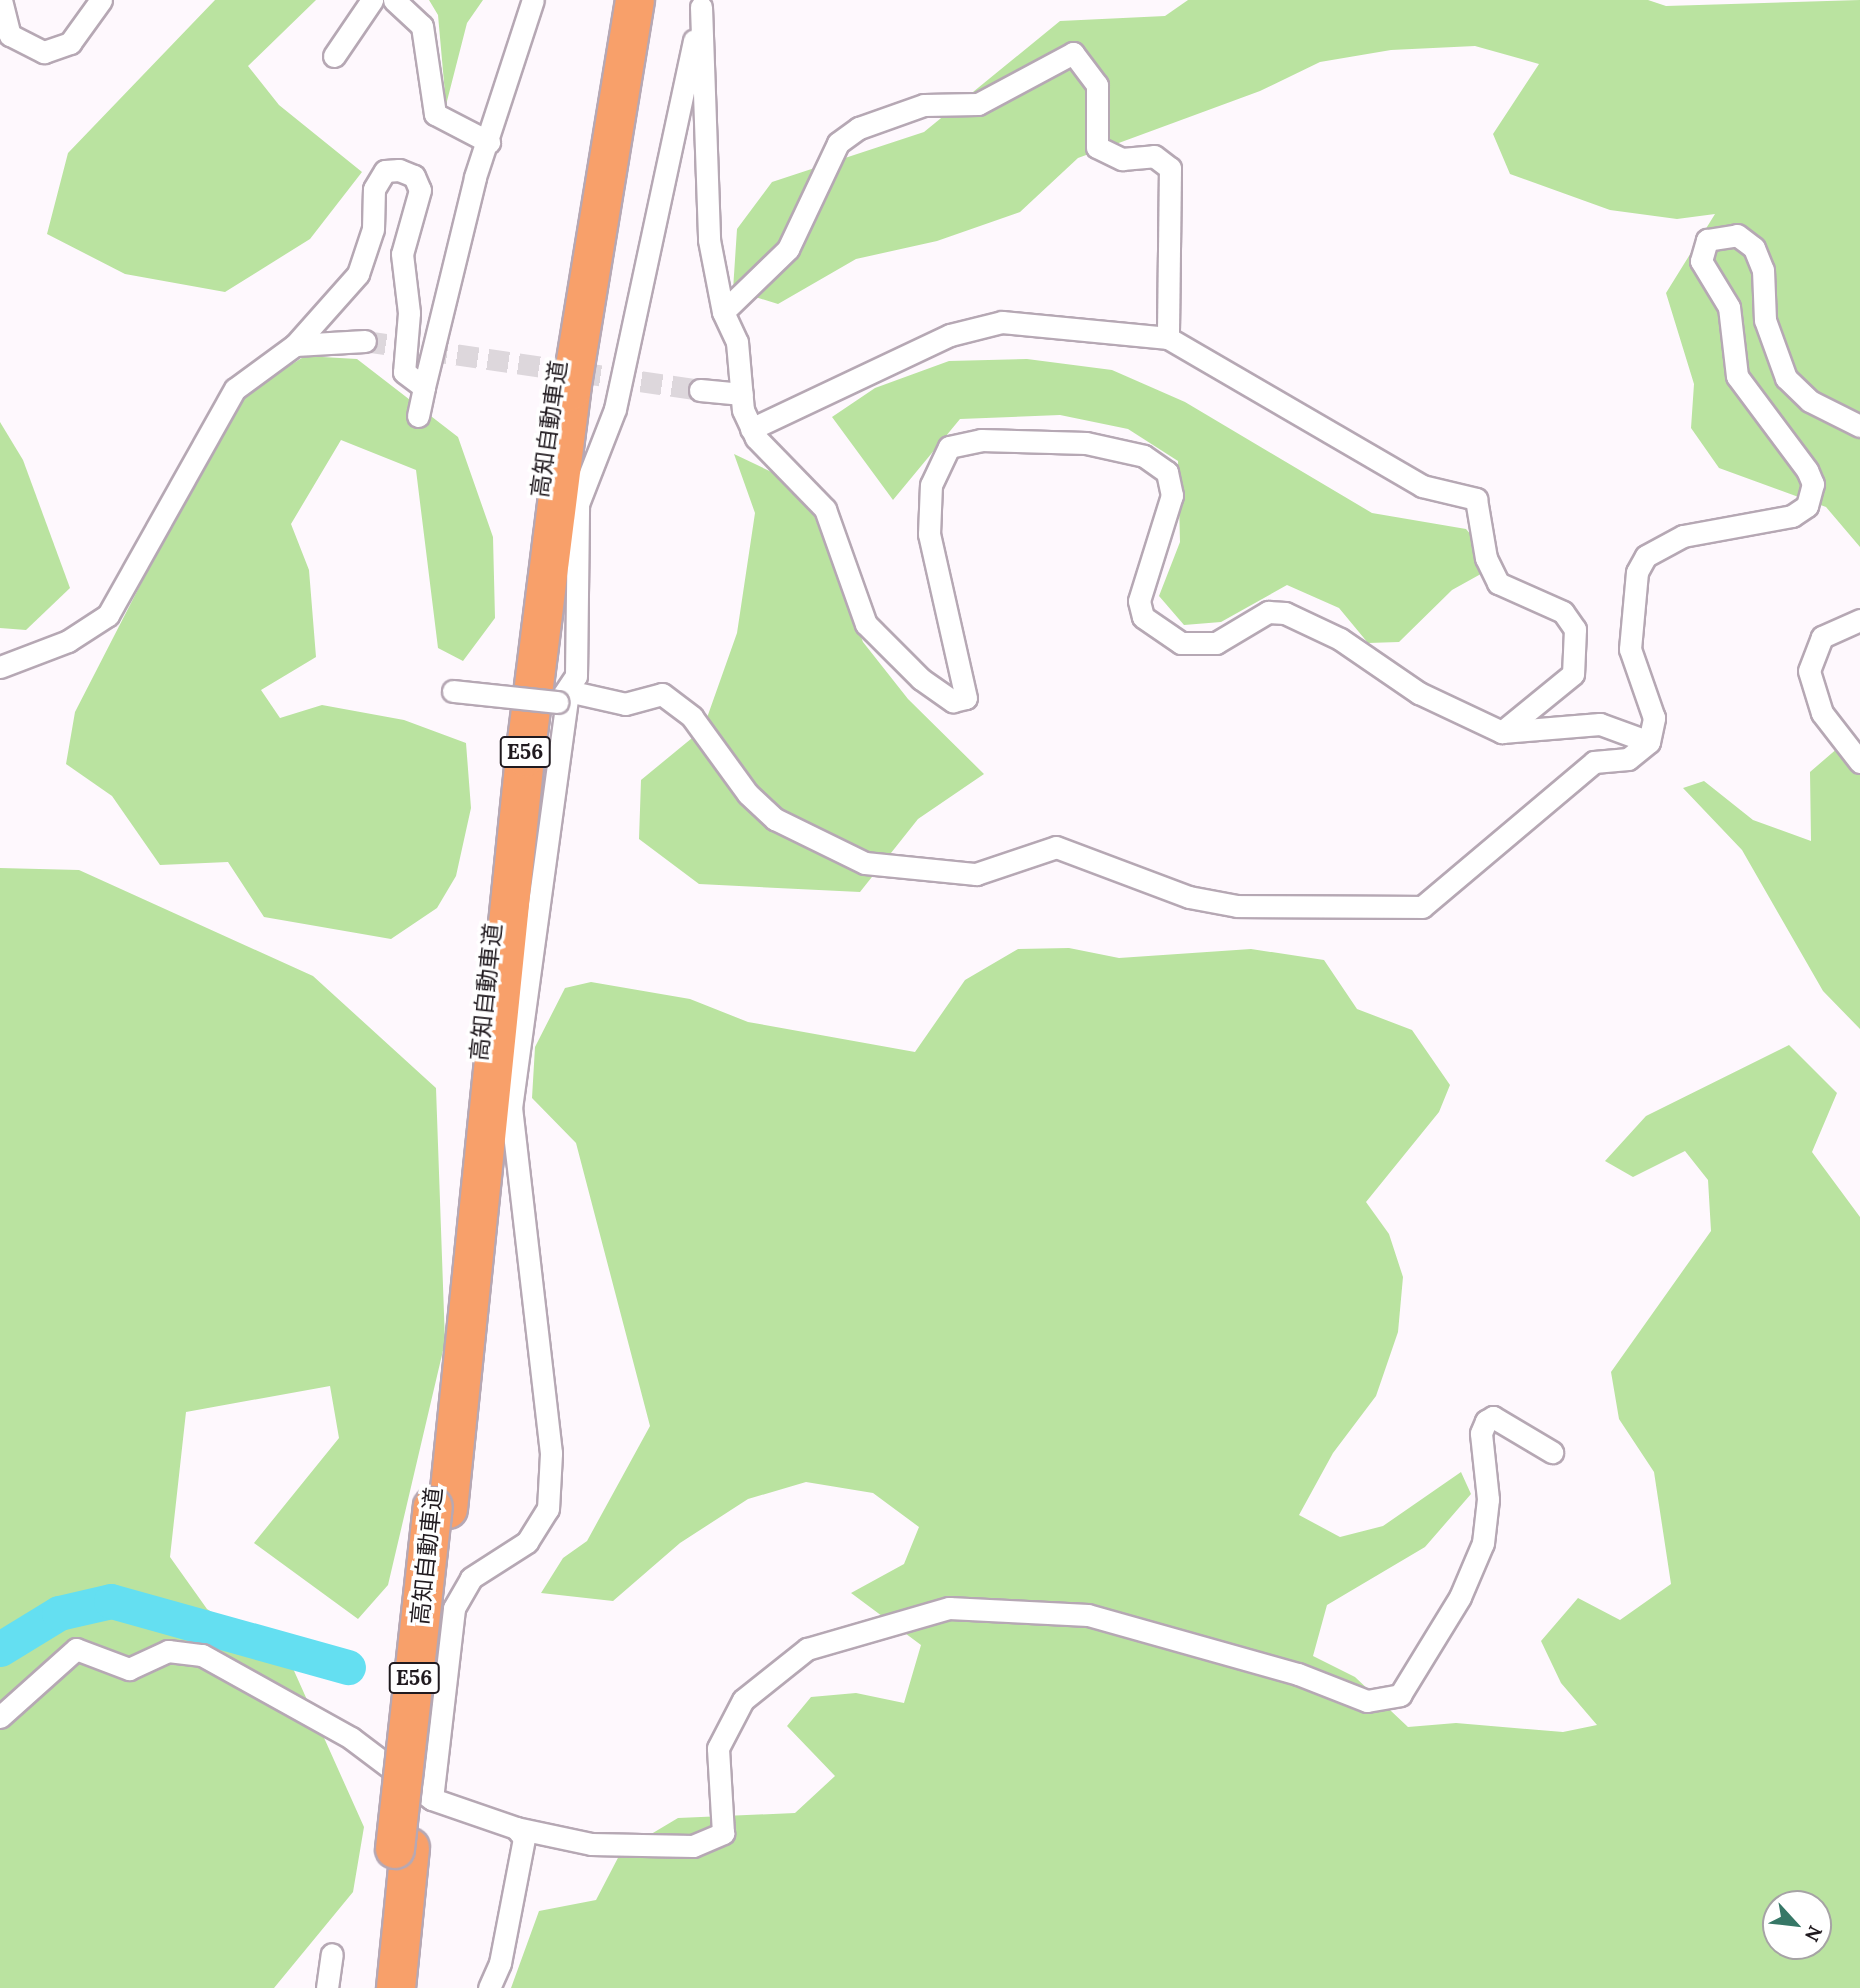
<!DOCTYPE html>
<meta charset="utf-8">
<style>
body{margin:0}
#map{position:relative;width:1860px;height:1988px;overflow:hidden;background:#fef8fd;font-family:Lora,"Noto Sans JP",serif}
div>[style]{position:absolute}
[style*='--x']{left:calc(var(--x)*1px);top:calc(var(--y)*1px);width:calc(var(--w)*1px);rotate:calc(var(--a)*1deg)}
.green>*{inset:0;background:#bae3a0}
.river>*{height:35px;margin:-17.5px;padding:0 17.5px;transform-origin:17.5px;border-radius:17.5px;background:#64dff1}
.street-tunnel>*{height:21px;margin-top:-10.5px;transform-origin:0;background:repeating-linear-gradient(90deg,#ddd7dc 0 21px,transparent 0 31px)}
.roads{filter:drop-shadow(2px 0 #b6a8b4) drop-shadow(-2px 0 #b6a8b4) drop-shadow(0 2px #b6a8b4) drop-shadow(0 -2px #b6a8b4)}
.street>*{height:21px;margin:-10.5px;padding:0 10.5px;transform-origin:10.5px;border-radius:10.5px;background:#fff}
.highway>*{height:38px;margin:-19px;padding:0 19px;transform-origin:19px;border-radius:19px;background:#f8a06a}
.bridges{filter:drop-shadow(2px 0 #b6a8b4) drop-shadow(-2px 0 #b6a8b4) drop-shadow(0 2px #b6a8b4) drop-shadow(0 -2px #b6a8b4)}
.street-bridge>*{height:21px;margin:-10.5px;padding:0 10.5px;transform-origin:10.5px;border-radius:10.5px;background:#fff}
.highway-bridge>*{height:38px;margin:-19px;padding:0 19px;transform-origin:19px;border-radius:19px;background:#f8a06a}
span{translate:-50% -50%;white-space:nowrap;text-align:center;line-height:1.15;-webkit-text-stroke:7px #fff;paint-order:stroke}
.shield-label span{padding:2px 5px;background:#fff;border:2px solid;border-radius:5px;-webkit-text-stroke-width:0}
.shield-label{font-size:21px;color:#201a1f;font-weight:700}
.street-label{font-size:23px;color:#201a1f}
.north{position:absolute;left:1762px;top:1890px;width:70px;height:70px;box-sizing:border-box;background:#fff;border:2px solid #a6a3a5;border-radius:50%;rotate:117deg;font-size:19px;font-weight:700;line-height:28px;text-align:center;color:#201a1f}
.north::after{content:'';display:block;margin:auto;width:24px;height:32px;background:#367766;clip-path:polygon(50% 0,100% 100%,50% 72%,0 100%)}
</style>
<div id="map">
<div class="green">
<i style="clip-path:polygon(215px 0,316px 0,248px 66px,279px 105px,362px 172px,310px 239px,225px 292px,125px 274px,47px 234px,68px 153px)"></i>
<i style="clip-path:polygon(429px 0,483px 0,467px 23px,446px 105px,438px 15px)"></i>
<i style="clip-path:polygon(1188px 0,1648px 0,1666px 6px,1860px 0,1860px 547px,1826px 507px,1719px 468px,1691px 428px,1694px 384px,1666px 293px,1715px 214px,1677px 219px,1610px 210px,1510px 174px,1493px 134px,1539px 64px,1475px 46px,1391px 50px,1320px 62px,1260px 91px,1078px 158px,1020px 212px,937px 241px,856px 259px,778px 304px,733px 290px,737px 229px,772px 182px,924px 132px,1060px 21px,1165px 16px)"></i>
<i style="clip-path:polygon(305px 356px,357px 359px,458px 437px,493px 537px,495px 618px,463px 661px,438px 648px,416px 470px,341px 440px,291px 524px,309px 570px,316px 657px,261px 690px,280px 718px,322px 705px,404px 720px,466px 743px,471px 808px,456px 876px,437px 908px,391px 939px,264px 917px,228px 862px,160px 865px,112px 796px,66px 764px,75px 712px,226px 418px,254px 388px)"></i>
<i style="clip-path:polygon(1027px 359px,1112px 370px,1185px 402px,1372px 513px,1466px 529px,1497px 565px,1452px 590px,1399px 642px,1368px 643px,1339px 608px,1287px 585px,1221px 622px,1184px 625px,1159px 596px,1180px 542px,1178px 461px,1128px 429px,1060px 415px,960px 419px,893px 500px,832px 417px,875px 388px,949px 361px)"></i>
<i style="clip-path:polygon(0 422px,23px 460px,70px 588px,26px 630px,0 628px)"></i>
<i style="clip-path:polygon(734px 454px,803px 487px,863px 642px,908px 699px,984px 774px,918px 819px,860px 892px,699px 884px,639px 839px,641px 780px,703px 729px,737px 633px,755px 513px)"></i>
<i style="clip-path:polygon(1839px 747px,1860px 768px,1860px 1029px,1823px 991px,1742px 850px,1683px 788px,1704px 781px,1753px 820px,1811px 841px,1810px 772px)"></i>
<i style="clip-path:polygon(0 868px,79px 870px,313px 976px,436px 1088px,445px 1342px,388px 1585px,358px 1619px,254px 1543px,339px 1438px,330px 1386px,186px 1412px,170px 1557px,207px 1609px,291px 1664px,364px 1827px,353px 1892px,274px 1988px,0 1988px)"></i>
<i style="clip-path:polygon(evenodd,1069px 948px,1119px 958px,1251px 949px,1324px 960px,1357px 1009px,1412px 1030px,1450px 1085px,1439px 1112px,1366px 1202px,1389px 1234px,1403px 1277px,1398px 1332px,1376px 1396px,1333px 1453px,1299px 1515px,1340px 1537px,1383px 1526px,1461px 1472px,1471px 1494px,1425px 1547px,1327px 1605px,1313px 1656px,1355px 1677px,1408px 1727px,1456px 1723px,1563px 1732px,1597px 1725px,1561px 1683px,1541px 1641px,1578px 1598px,1620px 1620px,1671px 1584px,1654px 1472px,1619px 1419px,1611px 1372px,1711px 1231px,1708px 1180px,1685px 1151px,1633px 1177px,1605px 1161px,1646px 1116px,1789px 1045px,1837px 1093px,1812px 1152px,1860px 1217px,1860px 1988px,511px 1988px,539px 1911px,596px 1900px,621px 1852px,678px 1818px,795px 1813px,835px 1776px,787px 1726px,811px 1697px,856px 1693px,904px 1703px,921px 1645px,851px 1593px,904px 1564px,919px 1527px,873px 1493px,806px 1482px,748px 1499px,680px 1543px,613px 1601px,541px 1593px,563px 1558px,587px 1541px,650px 1426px,576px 1143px,532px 1098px,535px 1047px,565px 988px,591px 982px,690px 999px,748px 1022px,915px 1052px,965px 980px,1018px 949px,1069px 948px,1776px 1904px,1818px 1904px,1818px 1946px,1776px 1946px,1776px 1904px)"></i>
</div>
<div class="river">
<i style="--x:0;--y:1649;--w:69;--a:-31.4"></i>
<i style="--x:59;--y:1613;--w:53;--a:-13"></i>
<i style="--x:111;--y:1601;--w:246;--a:15.6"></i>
</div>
<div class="street-tunnel">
<i style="--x:365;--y:341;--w:339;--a:8.3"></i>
</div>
<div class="roads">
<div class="street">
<i style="--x:1;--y:0;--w:36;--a:76"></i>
<i style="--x:10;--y:35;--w:38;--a:27"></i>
<i style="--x:44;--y:52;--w:28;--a:-19"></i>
<i style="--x:70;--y:43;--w:53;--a:-54.2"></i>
<i style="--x:394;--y:0;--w:38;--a:43"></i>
<i style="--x:422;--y:26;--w:89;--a:81.6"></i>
<i style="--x:435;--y:114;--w:61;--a:27.4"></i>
<i style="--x:701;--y:7;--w:233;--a:88"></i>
<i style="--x:709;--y:240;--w:73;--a:79"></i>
<i style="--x:723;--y:312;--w:33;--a:65"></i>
<i style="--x:737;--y:342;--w:68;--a:85"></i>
<i style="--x:743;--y:410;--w:31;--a:65"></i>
<i style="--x:756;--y:438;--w:99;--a:45.8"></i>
<i style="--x:825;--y:509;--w:122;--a:70.4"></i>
<i style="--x:866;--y:624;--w:78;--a:45"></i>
<i style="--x:921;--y:679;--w:39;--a:35"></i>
<i style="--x:953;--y:701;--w:13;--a:-13"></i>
<i style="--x:966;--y:698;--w:168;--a:-102.7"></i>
<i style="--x:929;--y:534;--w:49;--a:-87.7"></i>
<i style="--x:931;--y:485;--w:42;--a:-64.7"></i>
<i style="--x:949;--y:447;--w:33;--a:-12"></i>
<i style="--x:981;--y:440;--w:105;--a:1.6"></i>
<i style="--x:1086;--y:443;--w:59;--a:12.6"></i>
<i style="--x:1144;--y:456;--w:28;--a:35"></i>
<i style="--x:1167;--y:472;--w:24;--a:78"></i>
<i style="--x:1172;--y:495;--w:111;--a:107.3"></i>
<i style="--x:1139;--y:601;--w:16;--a:76"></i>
<i style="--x:1143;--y:617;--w:46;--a:34.4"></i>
<i style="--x:1181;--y:643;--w:35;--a:0"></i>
<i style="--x:1216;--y:643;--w:61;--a:-30.8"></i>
<i style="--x:1268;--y:612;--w:17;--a:3"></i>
<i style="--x:1285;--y:613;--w:61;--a:25.3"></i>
<i style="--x:1340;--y:639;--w:96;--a:34.4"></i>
<i style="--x:1419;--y:693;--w:92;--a:25.2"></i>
<i style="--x:1502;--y:732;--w:98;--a:-4.7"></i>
<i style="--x:1600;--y:724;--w:52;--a:20.2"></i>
<i style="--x:334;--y:56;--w:68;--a:-55.8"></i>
<i style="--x:723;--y:312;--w:91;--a:-44.1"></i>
<i style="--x:788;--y:249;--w:117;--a:-64.7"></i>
<i style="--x:838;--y:143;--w:26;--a:-36"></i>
<i style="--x:859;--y:128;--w:69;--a:-19.5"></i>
<i style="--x:924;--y:105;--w:54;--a:-1.1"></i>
<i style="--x:978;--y:104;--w:108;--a:-28.2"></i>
<i style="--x:1073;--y:53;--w:40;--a:53"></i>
<i style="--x:1097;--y:85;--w:62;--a:90"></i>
<i style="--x:1097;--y:147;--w:28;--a:26"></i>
<i style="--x:1122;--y:159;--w:32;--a:-5"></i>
<i style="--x:1154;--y:156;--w:20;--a:37"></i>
<i style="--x:1170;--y:168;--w:170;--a:90.7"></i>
<i style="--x:295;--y:345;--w:95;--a:-48.4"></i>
<i style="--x:358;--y:274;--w:47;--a:-71.6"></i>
<i style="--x:373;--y:229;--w:40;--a:-88.6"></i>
<i style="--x:374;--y:189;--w:21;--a:-59"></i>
<i style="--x:385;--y:171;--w:14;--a:-4"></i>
<i style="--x:399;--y:170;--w:16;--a:22"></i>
<i style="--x:414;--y:176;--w:15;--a:67"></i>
<i style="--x:420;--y:190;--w:66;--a:105.7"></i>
<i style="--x:402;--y:254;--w:59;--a:83.2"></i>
<i style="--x:409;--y:313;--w:59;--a:94.8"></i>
<i style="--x:404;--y:372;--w:25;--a:37"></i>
<i style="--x:424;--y:387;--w:216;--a:-76.3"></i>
<i style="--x:475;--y:177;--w:186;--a:-71.9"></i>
<i style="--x:700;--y:390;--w:42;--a:5.4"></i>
<i style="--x:418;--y:416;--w:30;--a:-78"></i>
<i style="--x:751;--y:429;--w:220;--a:-25.3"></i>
<i style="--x:950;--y:335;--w:54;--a:-14"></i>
<i style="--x:1002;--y:322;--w:167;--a:5.5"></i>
<i style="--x:1168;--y:338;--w:294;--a:30.2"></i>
<i style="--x:1422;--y:486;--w:56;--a:13.5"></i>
<i style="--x:1476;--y:499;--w:60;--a:80.4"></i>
<i style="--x:1486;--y:558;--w:28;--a:64"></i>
<i style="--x:1498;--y:583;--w:71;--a:24"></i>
<i style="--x:1563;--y:612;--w:21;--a:55"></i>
<i style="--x:1575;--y:629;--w:45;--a:92.5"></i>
<i style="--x:1573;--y:674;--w:92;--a:140.8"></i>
<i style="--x:1860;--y:620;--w:42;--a:155.9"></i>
<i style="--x:1822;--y:637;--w:36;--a:111"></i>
<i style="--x:1809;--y:671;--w:44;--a:72.8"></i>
<i style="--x:1822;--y:713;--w:62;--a:52.2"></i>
<i style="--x:0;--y:667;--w:73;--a:-20.9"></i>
<i style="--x:68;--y:641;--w:48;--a:-33"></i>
<i style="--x:108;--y:615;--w:259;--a:-60.7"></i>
<i style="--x:235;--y:389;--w:74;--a:-36.3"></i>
<i style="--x:295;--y:345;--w:70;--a:-3.3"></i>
<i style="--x:568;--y:691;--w:58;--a:12.8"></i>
<i style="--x:625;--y:704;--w:38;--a:-15"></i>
<i style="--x:662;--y:694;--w:38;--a:37"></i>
<i style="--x:692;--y:717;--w:95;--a:54"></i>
<i style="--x:748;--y:794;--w:37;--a:43"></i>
<i style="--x:775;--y:819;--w:100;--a:26.1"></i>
<i style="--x:865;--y:863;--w:112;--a:5.7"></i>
<i style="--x:976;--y:874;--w:84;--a:-18.6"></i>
<i style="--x:1056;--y:847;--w:142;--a:20.6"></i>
<i style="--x:1189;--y:897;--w:49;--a:10.6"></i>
<i style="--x:1237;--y:906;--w:185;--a:0.3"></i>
<i style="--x:1422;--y:907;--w:225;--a:-40.1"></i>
<i style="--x:1594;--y:762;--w:34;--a:-5"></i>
<i style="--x:1628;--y:759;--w:27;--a:-39"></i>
<i style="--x:1649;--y:742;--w:25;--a:-78"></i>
<i style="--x:1654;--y:718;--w:73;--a:-109.2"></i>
<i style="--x:1630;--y:649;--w:77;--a:-84.8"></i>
<i style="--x:1637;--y:572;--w:18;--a:-61"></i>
<i style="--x:1646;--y:556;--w:42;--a:-28.4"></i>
<i style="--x:1683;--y:536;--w:111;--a:-10.4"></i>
<i style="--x:1792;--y:516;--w:18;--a:-34"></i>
<i style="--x:1807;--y:506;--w:23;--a:-75"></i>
<i style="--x:1813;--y:484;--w:15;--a:-113"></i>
<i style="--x:1807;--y:470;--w:117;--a:-126.7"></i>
<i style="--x:1737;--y:376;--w:69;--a:-96.6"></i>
<i style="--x:1729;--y:307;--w:54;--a:-121.3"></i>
<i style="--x:1701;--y:261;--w:22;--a:-74"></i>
<i style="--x:1707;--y:240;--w:30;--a:-9"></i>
<i style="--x:1737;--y:235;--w:21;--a:37"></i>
<i style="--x:1754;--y:248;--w:24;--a:68"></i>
<i style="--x:1763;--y:270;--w:50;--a:87.7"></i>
<i style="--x:1765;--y:320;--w:62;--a:70.1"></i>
<i style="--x:1786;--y:378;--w:33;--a:44"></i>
<i style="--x:1810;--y:401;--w:56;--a:26.6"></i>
<i style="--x:559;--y:701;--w:30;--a:-56"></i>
<i style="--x:576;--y:676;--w:172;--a:-89.3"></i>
<i style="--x:578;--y:504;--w:102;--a:-68.7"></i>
<i style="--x:615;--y:409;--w:377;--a:-77.9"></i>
<i style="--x:0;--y:1717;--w:102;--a:-41.8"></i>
<i style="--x:76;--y:1649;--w:57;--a:20.7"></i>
<i style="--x:129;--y:1669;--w:43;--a:-24.8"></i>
<i style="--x:168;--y:1651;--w:34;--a:7"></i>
<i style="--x:202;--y:1655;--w:171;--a:29.1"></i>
<i style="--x:351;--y:1738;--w:101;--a:37"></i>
<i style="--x:432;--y:1799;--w:89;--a:19"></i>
<i style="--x:516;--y:1828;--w:77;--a:12"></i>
<i style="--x:591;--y:1844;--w:102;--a:1.1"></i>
<i style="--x:693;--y:1846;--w:33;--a:-23"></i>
<i style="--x:723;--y:1833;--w:85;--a:-93.4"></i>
<i style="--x:718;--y:1748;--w:54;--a:-62.5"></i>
<i style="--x:743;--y:1700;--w:82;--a:-38.6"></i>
<i style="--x:807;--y:1649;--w:148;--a:-16.1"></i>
<i style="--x:949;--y:1608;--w:139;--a:2.9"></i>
<i style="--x:1088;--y:1615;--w:218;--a:15.7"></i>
<i style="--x:1298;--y:1674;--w:74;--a:21.4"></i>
<i style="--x:1367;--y:1701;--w:34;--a:-10"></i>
<i style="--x:1400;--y:1695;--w:115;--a:-58.5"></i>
<i style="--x:1460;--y:1597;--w:59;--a:-66.9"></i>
<i style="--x:1483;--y:1543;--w:44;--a:-83.5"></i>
<i style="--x:1488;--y:1499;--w:66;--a:-96.1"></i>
<i style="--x:1481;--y:1433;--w:13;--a:-67"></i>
<i style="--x:1486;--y:1421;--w:8;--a:-30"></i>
<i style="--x:1493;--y:1417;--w:69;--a:30.7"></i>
<i style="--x:432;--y:1799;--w:192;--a:-83.4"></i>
<i style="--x:454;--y:1608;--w:34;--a:-60"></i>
<i style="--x:471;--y:1578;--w:67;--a:-32.7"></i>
<i style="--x:527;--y:1542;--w:39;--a:-58"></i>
<i style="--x:548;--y:1509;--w:56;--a:-86.9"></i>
<i style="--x:551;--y:1453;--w:347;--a:-96.6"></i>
<i style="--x:511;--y:1108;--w:421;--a:-82.2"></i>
<i style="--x:327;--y:1988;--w:34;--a:-82"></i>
<i style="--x:489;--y:1988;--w:27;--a:-66"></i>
<i style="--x:500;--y:1963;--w:127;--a:-79.1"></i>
<i style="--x:524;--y:1838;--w:13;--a:-129"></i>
</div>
<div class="highway">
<i style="--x:448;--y:1509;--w:756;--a:-84.15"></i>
<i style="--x:525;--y:757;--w:369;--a:-82.8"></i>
<i style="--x:571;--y:391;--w:396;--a:-80.7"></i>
<i style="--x:396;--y:1988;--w:141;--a:-84.3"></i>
</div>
</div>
<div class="bridges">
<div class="street-bridge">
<i style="--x:453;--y:691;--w:105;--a:6"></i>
</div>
<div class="highway-bridge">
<i style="--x:395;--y:1849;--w:344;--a:-83.7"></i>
</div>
</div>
<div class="shield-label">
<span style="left:525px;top:752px">E56</span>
<span style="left:414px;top:1678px">E56</span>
</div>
<div class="street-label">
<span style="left:549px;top:429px;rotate:-82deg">高知自動車道</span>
<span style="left:486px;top:992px;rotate:-84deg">高知自動車道</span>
<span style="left:427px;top:1556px;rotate:-84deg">高知自動車道</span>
</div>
<div class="north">N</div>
</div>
